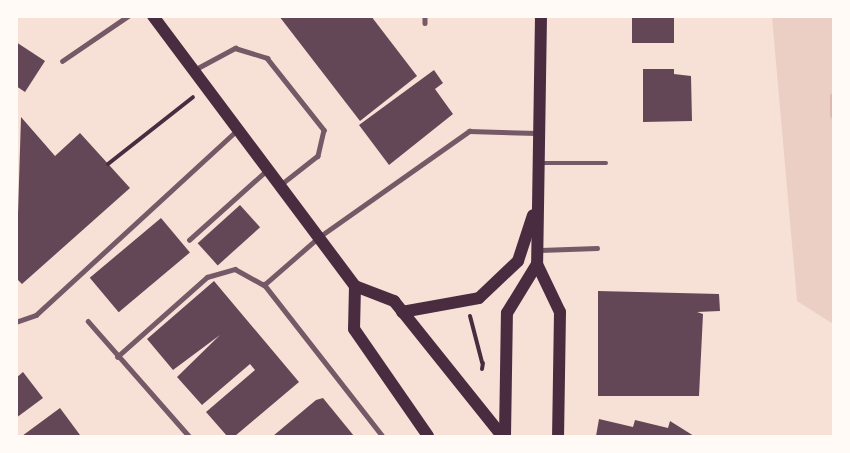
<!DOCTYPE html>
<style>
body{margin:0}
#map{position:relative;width:850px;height:453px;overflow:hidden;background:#f7e1d7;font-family:"Work Sans",sans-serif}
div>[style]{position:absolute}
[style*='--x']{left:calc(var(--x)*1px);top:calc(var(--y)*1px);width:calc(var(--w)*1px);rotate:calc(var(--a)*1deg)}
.green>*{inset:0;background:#ebcfc5}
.stream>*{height:8px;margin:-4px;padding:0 4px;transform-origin:4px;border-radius:4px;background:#dcb8b0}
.building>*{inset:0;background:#644757;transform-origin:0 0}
.path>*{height:4px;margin:-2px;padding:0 2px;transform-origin:2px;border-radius:2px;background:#4a2c40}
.service>*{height:4.5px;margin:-2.25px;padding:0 2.25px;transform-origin:2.25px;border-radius:2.25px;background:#755966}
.secondary>*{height:12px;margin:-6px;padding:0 6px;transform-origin:6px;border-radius:6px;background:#4a2c40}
span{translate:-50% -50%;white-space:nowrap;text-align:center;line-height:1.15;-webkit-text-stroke:5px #fffaf5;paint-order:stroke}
.frame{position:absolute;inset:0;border:18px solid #fffaf5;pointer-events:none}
</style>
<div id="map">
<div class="green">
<i style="clip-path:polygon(772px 17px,833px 17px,833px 324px,797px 301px)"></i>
</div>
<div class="stream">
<i style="--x:834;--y:97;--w:18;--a:90"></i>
</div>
<div class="building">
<i style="clip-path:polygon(279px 16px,371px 16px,417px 76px,360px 121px)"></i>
<i style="left:632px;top:16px;width:42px;height:27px"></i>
<i style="clip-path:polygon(16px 42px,45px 61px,25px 92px,16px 86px)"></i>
<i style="clip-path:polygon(643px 69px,674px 69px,674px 74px,691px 76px,692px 121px,643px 122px)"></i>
<i style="clip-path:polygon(434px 70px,443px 83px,435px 89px,453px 114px,389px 165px,359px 125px)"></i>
<i style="clip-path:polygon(21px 117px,55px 156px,80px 133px,130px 188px,22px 284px,16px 278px)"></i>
<i style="left:240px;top:205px;width:30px;height:57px;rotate:48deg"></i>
<i style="left:161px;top:218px;width:45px;height:93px;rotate:50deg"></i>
<i style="clip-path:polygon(214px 281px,299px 382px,235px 436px,227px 436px,206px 412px,255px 370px,250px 364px,202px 405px,177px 377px,220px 335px,173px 370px,147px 339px)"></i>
<i style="clip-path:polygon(598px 291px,719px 294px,720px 311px,697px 312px,703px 314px,699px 396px,598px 396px)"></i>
<i style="clip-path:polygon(23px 372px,43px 398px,16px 418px,16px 378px)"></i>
<i style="clip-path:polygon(323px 398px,354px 436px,273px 436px,316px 400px)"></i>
<i style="clip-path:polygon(60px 408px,80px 435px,22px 436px)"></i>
<i style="clip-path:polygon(599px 419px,633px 427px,635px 420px,668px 428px,670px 421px,694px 436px,596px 436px)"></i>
</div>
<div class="path">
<i style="--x:108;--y:164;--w:108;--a:-38.2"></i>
<i style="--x:470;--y:316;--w:48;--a:75.4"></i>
<i style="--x:482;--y:369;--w:6;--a:-81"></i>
</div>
<div class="service">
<i style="--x:425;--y:16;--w:7;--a:90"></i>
<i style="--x:62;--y:61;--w:80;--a:-34.3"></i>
<i style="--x:194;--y:70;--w:47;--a:-28.2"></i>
<i style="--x:235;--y:48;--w:34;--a:17"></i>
<i style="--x:267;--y:58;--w:92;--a:51.6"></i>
<i style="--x:324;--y:130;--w:27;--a:103"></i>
<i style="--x:318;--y:156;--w:47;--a:141.9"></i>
<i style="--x:541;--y:163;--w:65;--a:0"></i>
<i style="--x:189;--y:240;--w:103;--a:-41.9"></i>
<i style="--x:540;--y:250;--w:57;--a:-2"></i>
<i style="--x:88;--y:321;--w:153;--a:48.7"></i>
<i style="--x:16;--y:322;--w:21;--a:-19"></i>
<i style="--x:36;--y:315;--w:272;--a:-42.6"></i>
<i style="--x:117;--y:357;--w:120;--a:-41.6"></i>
<i style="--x:207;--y:277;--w:29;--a:-16"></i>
<i style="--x:235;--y:269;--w:33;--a:29"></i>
<i style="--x:382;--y:436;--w:192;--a:-128"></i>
<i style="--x:264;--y:285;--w:73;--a:-41.1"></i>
<i style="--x:319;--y:237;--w:184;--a:-35.2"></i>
<i style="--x:469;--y:131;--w:68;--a:1.7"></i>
</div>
<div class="secondary">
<i style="--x:153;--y:16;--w:337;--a:53.2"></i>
<i style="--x:355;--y:286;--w:42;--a:21"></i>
<i style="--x:394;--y:301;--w:173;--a:51.3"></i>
<i style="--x:541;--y:16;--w:248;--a:90.9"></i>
<i style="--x:537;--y:264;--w:53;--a:64.4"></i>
<i style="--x:560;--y:312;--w:124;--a:90.9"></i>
<i style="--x:355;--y:286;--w:43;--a:91.3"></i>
<i style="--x:354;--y:329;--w:130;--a:55.3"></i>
<i style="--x:402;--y:312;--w:78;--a:-10.3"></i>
<i style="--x:479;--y:298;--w:54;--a:-43.5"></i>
<i style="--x:518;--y:261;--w:48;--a:-71.9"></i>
<i style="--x:505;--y:436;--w:123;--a:-89.1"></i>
<i style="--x:507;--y:313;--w:57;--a:-58.5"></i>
</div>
<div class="frame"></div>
</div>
